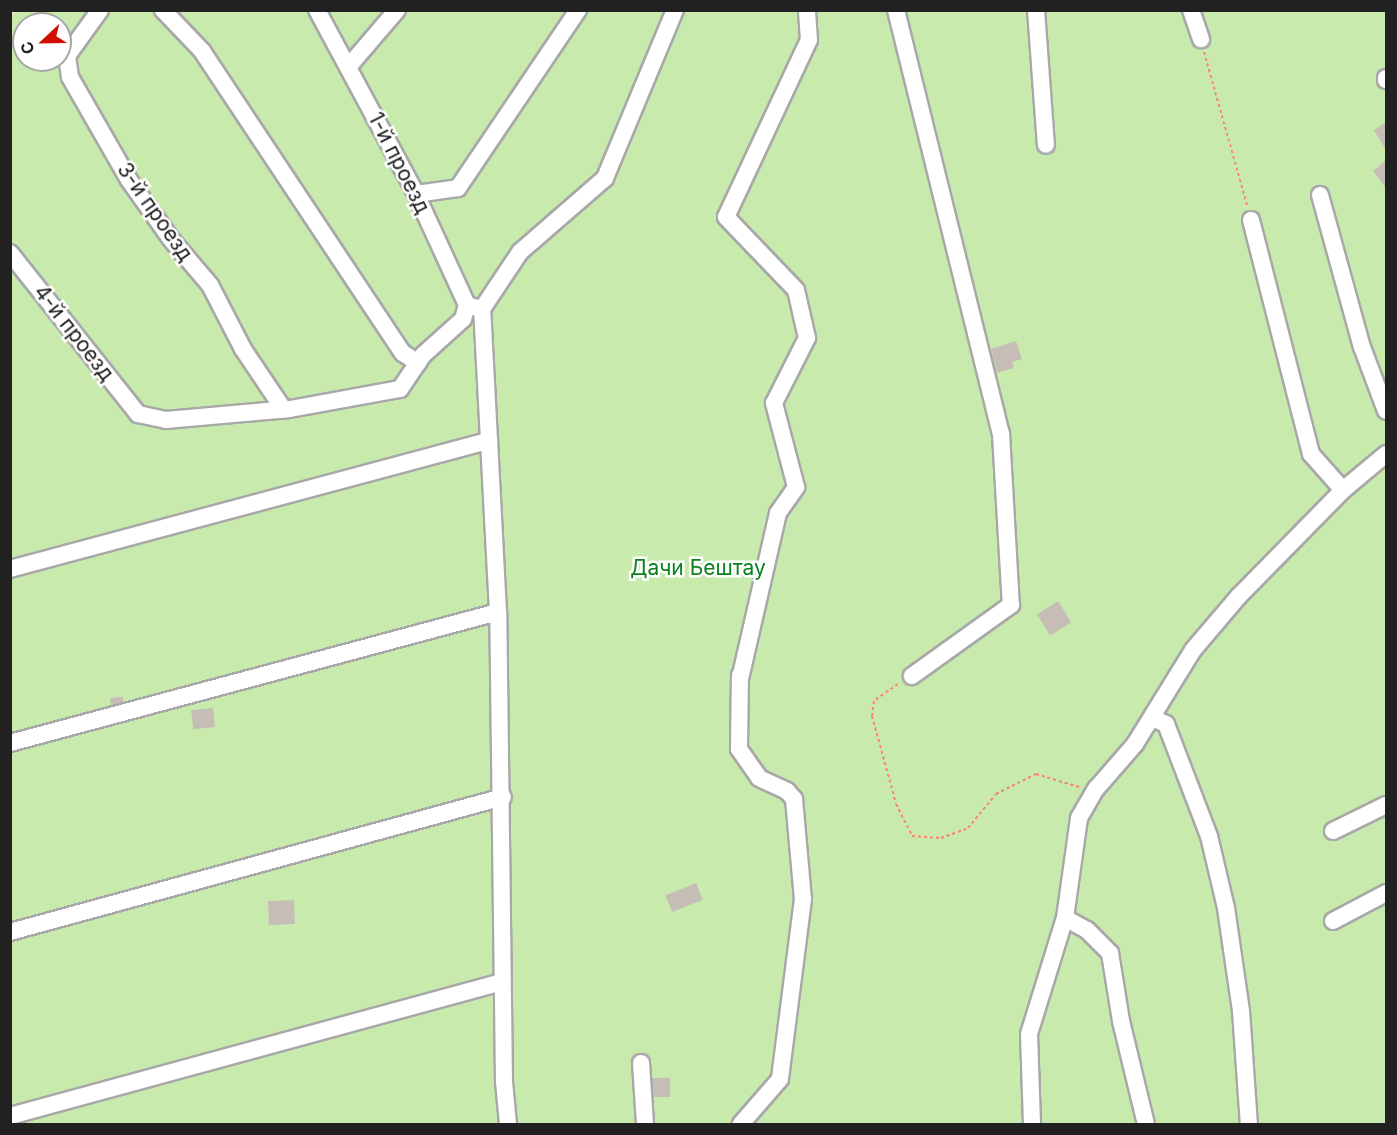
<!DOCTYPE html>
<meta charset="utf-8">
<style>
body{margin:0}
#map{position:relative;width:1397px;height:1135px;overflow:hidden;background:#f1eee7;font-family:Inter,sans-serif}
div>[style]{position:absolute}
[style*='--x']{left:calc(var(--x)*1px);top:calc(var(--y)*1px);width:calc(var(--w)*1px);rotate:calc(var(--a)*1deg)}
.grass>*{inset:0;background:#c8ebad}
.building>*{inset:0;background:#c6beb6;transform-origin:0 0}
.path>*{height:2px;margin-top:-1px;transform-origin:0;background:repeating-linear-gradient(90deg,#fb866e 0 3px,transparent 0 6px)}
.roads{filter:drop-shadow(2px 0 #a8a8a8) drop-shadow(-2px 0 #a8a8a8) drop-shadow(0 2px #a8a8a8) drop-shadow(0 -2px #a8a8a8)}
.minor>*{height:16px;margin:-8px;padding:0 8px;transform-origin:8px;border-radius:8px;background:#fff}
span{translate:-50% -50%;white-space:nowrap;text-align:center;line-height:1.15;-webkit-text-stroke:5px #fff;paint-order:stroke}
.street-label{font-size:21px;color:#212121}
.park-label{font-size:21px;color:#0b821d}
.frame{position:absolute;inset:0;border:12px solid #212121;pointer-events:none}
.north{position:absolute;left:12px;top:12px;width:60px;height:60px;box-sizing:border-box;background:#fff;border:2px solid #a6a6a6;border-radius:50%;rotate:248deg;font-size:16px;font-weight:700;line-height:24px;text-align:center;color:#212121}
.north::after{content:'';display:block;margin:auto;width:21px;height:27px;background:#d10e00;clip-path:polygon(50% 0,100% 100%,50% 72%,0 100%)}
</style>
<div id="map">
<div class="grass">
<i style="clip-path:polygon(evenodd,18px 10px,1386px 11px,1386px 1124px,11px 1124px,10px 16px,18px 10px,24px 24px,60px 24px,60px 60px,24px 60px,24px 24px)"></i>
</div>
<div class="building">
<i style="clip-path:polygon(1386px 122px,1386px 151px,1374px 130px)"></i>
<i style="clip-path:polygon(1386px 160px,1386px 188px,1373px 171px)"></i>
<i style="clip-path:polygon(1016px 341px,1022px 359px,1012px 362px,1014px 368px,997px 373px,991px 349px)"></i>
<i style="left:1058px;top:601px;width:25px;height:25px;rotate:58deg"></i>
<i style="clip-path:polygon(123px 697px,123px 702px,111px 705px,110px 698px)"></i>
<i style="left:213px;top:708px;width:19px;height:22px;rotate:84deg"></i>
<i style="left:696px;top:883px;width:18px;height:33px;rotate:68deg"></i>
<i style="left:294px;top:900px;width:24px;height:26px;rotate:88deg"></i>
<i style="left:652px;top:1078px;width:18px;height:19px"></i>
</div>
<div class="path">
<i style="--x:1204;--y:52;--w:159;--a:74.3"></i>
<i style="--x:898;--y:684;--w:29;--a:145"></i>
<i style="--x:874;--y:701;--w:15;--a:98"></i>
<i style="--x:872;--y:716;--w:91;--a:74.7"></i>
<i style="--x:896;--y:804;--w:36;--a:63"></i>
<i style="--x:912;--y:836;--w:29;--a:4"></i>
<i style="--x:941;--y:838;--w:29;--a:-20"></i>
<i style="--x:968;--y:828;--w:44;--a:-50.5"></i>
<i style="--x:996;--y:794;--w:45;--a:-26.6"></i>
<i style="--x:1036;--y:774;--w:45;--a:16.8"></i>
</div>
<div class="roads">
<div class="minor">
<i style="--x:100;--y:10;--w:57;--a:125.7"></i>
<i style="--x:67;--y:56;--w:21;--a:82"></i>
<i style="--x:70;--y:77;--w:119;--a:60.2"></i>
<i style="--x:129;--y:180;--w:71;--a:54.7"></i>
<i style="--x:170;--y:238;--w:62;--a:49.6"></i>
<i style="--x:210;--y:285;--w:72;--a:62.7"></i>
<i style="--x:243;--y:349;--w:73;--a:56.1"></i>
<i style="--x:163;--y:10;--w:57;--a:46.4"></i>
<i style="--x:202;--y:51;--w:363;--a:56.4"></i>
<i style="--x:403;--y:353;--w:18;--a:34"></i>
<i style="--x:317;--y:10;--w:209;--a:61.7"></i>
<i style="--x:416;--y:194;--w:122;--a:65.3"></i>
<i style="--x:467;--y:305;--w:10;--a:17"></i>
<i style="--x:896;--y:10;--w:437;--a:76.1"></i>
<i style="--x:1001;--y:434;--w:171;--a:86.7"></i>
<i style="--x:1011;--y:605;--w:122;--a:144.4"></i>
<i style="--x:1036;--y:10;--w:135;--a:85.8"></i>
<i style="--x:1191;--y:10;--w:31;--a:71"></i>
<i style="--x:349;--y:66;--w:74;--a:-49.4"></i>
<i style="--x:1386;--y:78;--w:2;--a:90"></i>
<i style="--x:416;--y:194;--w:42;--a:-8.1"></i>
<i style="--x:458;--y:188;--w:215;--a:-56"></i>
<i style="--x:1320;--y:195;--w:158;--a:74.6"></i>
<i style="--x:1362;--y:347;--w:68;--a:69.4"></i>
<i style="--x:1251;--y:220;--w:242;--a:75.6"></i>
<i style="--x:1311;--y:454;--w:48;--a:48.4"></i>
<i style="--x:10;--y:253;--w:206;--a:51.5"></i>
<i style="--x:138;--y:414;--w:29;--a:12"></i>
<i style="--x:166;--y:420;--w:124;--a:-5.1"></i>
<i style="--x:290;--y:409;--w:112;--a:-10.3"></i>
<i style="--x:400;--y:389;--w:41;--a:-55.9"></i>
<i style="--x:423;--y:355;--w:54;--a:-42"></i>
<i style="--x:463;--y:319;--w:15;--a:-74"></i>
<i style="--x:10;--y:569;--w:496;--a:-15"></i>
<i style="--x:740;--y:675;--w:74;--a:90.8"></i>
<i style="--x:739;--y:749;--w:35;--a:55"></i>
<i style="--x:759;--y:778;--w:31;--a:25"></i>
<i style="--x:787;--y:791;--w:11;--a:49"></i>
<i style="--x:794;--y:799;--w:100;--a:84.9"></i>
<i style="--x:803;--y:899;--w:181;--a:97.3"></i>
<i style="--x:780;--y:1079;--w:60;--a:130.9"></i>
<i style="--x:740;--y:679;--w:170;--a:-77.1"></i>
<i style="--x:778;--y:513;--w:32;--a:-55"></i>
<i style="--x:796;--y:487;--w:87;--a:-104.7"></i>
<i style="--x:774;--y:403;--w:73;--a:-63.1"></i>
<i style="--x:807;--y:338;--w:49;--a:-102.9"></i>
<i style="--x:796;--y:290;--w:101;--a:-133.8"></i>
<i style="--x:726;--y:217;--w:195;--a:-64.9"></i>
<i style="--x:809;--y:40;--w:30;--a:-94"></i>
<i style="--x:1152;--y:718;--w:15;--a:23"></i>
<i style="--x:1166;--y:724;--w:120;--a:69"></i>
<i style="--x:1209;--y:836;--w:74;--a:76.7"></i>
<i style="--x:1226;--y:908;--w:104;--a:81.7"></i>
<i style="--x:1241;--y:1011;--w:113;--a:86"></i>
<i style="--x:10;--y:743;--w:505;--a:-15.03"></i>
<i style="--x:1333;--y:831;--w:59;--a:-26.1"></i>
<i style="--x:1065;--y:918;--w:25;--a:29"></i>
<i style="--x:1087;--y:930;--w:33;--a:45"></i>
<i style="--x:1110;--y:953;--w:69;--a:80.8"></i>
<i style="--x:1121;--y:1021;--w:106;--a:76.4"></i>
<i style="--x:1333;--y:921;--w:60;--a:-27.8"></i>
<i style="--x:10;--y:932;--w:511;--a:-15.31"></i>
<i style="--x:641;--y:1063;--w:61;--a:86.2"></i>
<i style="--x:10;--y:1116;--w:510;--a:-15.24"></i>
<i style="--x:508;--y:1124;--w:42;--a:-95.4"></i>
<i style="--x:504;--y:1082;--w:470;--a:-90.7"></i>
<i style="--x:498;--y:612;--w:303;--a:-93"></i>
<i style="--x:482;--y:309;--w:69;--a:-56.3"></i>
<i style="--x:520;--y:252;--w:113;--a:-41"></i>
<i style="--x:605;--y:178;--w:182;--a:-67.4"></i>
<i style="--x:1032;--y:1124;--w:90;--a:-91.9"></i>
<i style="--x:1029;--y:1034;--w:121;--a:-72.8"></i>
<i style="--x:1065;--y:918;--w:101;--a:-82"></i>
<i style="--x:1079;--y:818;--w:34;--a:-60"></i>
<i style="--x:1096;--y:789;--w:60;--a:-49.1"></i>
<i style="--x:1135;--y:744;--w:110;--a:-58.3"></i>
<i style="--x:1193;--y:650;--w:71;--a:-49.6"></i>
<i style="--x:1239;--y:596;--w:148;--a:-45.5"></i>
<i style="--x:1343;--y:490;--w:56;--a:-39.9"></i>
</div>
</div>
<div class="street-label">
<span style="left:399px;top:163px;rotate:63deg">1-й проезд</span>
<span style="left:155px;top:212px;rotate:55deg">3-й проезд</span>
<span style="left:74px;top:333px;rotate:52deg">4-й проезд</span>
</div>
<div class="park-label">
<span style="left:698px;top:568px">Дачи Бештау</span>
</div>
<div class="frame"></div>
<div class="north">С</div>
</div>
